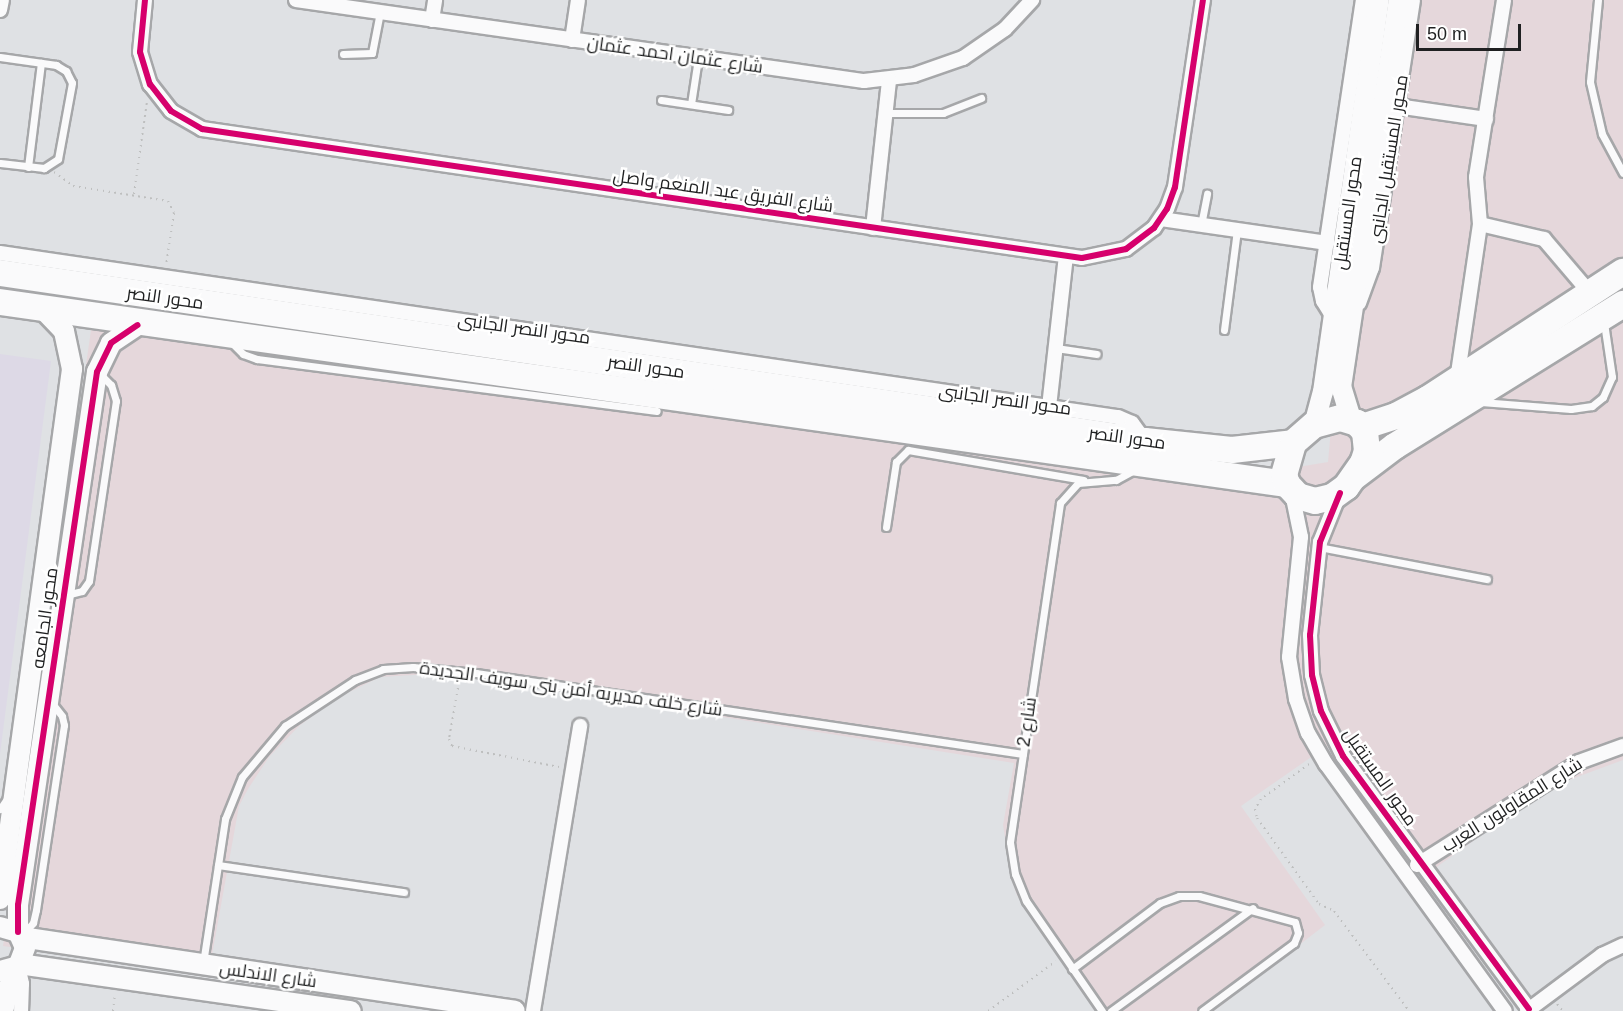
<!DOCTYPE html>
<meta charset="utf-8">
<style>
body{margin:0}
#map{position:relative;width:1623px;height:1011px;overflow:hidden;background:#dfe1e4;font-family:Helvetica,Cairo,sans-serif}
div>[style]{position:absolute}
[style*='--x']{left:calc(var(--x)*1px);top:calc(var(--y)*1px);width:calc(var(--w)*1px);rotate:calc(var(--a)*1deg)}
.commercial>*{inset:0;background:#e5d7db}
.education>*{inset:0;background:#ddd9e6}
.path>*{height:2px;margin-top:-1px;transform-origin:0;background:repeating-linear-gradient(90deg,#bebfbf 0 1.5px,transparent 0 6px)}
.roads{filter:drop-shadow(2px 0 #a6a7a9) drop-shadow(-2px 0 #a6a7a9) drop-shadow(0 2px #a6a7a9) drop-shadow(0 -2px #a6a7a9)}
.lane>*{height:7px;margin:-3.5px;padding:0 3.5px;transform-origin:3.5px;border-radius:3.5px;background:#fafafb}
.street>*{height:14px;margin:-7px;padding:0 7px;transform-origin:7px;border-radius:7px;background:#fafafb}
.secondary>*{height:20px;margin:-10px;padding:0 10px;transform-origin:10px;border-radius:10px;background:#fafafb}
.highway>*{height:26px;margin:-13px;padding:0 13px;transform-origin:13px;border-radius:13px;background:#fafafb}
.cycleway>*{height:6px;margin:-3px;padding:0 3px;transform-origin:3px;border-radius:3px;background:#d6006c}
span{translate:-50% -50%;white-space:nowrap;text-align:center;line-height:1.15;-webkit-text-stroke:5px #fff;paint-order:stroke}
.street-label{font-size:18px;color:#1f2021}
.scale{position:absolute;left:1416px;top:24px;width:105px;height:27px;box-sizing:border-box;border:3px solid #1f2021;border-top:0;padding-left:8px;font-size:18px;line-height:21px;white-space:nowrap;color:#1f2021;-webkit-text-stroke:4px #fff;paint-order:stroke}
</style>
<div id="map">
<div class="commercial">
<i style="clip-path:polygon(1389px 0,1623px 0,1623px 760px,1569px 780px,1515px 811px,1424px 876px,1327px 746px,1241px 806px,1325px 925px,1214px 1011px,1098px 1011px,1017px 895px,1012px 881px,1003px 825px,1014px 763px,445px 673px,380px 677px,337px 698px,299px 726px,269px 757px,248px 789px,239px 806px,208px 977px,3px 946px,95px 302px,1254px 467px,1292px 468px,1328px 462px,1340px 330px)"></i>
</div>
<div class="education">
<i style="clip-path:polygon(0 354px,51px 361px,0 754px)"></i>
</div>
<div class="path">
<i style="--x:54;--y:172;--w:24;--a:36"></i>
<i style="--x:73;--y:186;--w:96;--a:9"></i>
<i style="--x:168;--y:201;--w:13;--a:63"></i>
<i style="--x:174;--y:213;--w:53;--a:98.7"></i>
<i style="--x:134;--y:194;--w:93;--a:-82"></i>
<i style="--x:459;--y:682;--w:58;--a:100"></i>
<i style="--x:449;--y:739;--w:8;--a:67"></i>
<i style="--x:452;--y:746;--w:109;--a:11.1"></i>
<i style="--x:1309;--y:764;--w:59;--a:143.9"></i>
<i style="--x:1261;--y:799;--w:12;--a:121"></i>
<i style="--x:1255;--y:809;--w:9;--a:77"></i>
<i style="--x:1257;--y:818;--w:106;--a:54.2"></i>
<i style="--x:1319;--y:904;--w:17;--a:25"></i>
<i style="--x:1334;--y:911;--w:125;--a:53.1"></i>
<i style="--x:1557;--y:1004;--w:9;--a:49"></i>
<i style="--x:113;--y:1011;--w:17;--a:-83"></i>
<i style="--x:988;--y:1011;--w:84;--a:-36.3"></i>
</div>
<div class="roads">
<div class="lane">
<i style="--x:1598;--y:0;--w:82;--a:95.6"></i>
<i style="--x:1590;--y:82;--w:53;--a:77"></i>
<i style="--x:1602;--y:134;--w:44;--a:61.7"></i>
<i style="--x:343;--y:54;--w:29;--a:-2"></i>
<i style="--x:372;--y:53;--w:42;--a:-79"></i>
<i style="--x:0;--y:57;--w:57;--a:8.1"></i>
<i style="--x:56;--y:65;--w:12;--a:31"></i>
<i style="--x:66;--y:71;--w:13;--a:63"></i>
<i style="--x:72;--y:83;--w:77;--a:100.4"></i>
<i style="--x:58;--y:159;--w:17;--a:147"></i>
<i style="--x:44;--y:168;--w:44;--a:-173.5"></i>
<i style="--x:661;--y:100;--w:68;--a:8.5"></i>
<i style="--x:691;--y:104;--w:47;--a:-81.3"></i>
<i style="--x:885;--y:113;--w:58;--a:0"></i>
<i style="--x:943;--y:113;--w:41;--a:-21.5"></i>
<i style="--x:28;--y:167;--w:105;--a:-82.9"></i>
<i style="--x:1201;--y:225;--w:32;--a:-79"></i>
<i style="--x:1224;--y:330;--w:101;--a:-82.6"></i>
<i style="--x:231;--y:342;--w:17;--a:45"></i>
<i style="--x:243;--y:354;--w:15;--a:20"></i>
<i style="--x:257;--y:359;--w:403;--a:7.4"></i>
<i style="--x:1056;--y:348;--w:41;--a:8.3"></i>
<i style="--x:1481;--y:402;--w:90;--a:4.4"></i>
<i style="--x:1571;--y:409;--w:21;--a:-8"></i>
<i style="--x:1592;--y:406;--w:14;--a:-39"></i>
<i style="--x:1603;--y:397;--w:22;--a:-66"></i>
<i style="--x:1612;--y:377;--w:55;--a:-98.4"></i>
<i style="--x:886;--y:527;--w:66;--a:-81.3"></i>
<i style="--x:896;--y:462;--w:17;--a:-45"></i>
<i style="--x:908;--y:450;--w:178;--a:9.7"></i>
<i style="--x:1319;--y:547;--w:171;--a:10.8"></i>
<i style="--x:66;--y:595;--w:16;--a:-14"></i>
<i style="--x:82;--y:591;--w:12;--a:-55"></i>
<i style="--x:89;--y:581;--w:182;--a:-81.5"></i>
<i style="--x:116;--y:401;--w:17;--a:-107"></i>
<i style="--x:111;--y:385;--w:16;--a:-135"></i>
<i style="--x:0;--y:809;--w:14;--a:-56"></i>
<i style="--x:218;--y:865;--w:188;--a:8.3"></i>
<i style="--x:23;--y:934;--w:15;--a:-48"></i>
<i style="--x:33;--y:923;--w:13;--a:-77"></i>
<i style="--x:36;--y:910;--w:187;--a:-81.4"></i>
<i style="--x:64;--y:725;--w:9;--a:-103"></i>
<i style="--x:62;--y:716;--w:16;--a:-128"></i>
<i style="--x:203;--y:963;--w:146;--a:-81.3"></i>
<i style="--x:225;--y:819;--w:45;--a:-68"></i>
<i style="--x:242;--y:777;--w:67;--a:-49.9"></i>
<i style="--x:285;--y:726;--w:84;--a:-33.3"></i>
<i style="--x:355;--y:680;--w:30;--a:-21"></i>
<i style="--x:383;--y:669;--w:30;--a:-4"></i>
<i style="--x:413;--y:667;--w:63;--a:5.4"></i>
<i style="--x:476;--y:673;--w:553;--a:8.42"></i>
<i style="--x:1072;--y:969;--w:110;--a:-36.9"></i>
<i style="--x:1160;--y:903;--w:20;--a:-20"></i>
<i style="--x:1179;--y:896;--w:20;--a:0"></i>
<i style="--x:1199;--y:896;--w:99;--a:15.2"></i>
<i style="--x:1295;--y:922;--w:11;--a:75"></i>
<i style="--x:1298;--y:933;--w:11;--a:112"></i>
<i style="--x:1294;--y:943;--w:114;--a:143.5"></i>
<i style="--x:1102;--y:1011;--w:134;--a:-124.6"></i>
<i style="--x:1026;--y:901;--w:29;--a:-112"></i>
<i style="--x:1015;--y:874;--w:32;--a:-99"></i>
<i style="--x:1010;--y:842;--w:343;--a:-81.6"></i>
<i style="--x:1060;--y:503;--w:27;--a:-48"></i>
<i style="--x:1078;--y:483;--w:38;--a:-5"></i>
<i style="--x:1116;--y:480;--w:23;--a:-29"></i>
<i style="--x:1111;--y:1011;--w:175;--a:-36"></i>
</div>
<div class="street">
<i style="--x:145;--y:0;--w:52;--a:95.5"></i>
<i style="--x:140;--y:52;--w:34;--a:73"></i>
<i style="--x:150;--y:84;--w:34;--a:52"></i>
<i style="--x:171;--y:111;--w:36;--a:30"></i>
<i style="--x:202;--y:129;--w:889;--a:8.34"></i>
<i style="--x:1082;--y:258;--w:45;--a:-11.6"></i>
<i style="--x:1126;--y:249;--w:35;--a:-37"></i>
<i style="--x:1154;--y:228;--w:23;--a:-56"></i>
<i style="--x:1167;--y:209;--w:23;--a:-70"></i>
<i style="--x:1175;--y:187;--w:189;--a:-81.5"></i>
<i style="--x:296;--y:0;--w:574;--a:8.12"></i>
<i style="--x:864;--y:81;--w:50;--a:-6.8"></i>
<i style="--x:914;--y:75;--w:52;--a:-19.1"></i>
<i style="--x:963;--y:58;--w:51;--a:-34.6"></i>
<i style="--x:1005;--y:29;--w:40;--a:-47"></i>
<i style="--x:0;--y:10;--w:10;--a:-79"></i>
<i style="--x:432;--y:20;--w:20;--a:-81"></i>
<i style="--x:572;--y:40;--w:40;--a:-81.5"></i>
<i style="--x:1397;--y:106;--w:90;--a:8.3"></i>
<i style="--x:1161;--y:219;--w:168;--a:8.2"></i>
<i style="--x:1480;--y:224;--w:66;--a:13.2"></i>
<i style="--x:1544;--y:239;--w:71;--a:49.6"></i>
<i style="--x:873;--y:228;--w:149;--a:-83.8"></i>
<i style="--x:0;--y:253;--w:1130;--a:8.35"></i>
<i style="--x:1118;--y:417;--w:15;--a:23"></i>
<i style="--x:1132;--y:423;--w:22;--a:54"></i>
<i style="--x:1359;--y:303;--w:37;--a:-70"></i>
<i style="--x:1372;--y:268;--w:271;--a:-81.3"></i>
<i style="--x:1333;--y:317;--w:19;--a:-122"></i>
<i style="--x:1323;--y:301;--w:14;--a:-102"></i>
<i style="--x:1320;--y:287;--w:290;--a:-81.5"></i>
<i style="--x:1457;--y:380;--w:158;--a:-81.6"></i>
<i style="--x:1480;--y:224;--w:47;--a:-94.9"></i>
<i style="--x:1476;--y:177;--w:179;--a:-81"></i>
<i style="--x:1049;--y:407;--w:152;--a:-83.6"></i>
<i style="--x:1292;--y:493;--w:45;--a:78.4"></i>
<i style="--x:1301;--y:537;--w:121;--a:95.7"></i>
<i style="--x:1289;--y:657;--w:43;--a:80.5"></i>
<i style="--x:1296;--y:699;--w:36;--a:71"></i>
<i style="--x:1308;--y:733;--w:36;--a:60"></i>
<i style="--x:1326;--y:764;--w:305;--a:54.1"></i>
<i style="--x:1339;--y:495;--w:51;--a:112"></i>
<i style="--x:1320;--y:542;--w:94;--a:96.1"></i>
<i style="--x:1310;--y:635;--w:40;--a:87.1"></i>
<i style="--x:1312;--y:675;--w:37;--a:76"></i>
<i style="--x:1321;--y:711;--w:50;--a:63.9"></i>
<i style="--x:1343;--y:756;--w:314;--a:53.7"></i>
<i style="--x:1417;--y:865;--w:192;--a:-32.4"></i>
<i style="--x:1579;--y:762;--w:47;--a:-20"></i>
<i style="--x:18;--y:966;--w:18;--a:77"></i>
<i style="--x:22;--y:984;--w:27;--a:92"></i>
<i style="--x:533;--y:1011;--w:289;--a:-80.6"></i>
<i style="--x:1527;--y:1011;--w:94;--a:-36.7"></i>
<i style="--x:1602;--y:955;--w:23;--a:-25"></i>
</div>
<div class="secondary">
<i style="--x:1351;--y:419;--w:34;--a:-107"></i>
<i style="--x:1341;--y:387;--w:391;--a:-81.5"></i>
<i style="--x:1314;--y:425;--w:34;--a:-75"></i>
<i style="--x:1323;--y:392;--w:396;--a:-81.9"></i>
<i style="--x:0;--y:899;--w:535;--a:-82.26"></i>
<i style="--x:72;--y:369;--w:39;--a:-102"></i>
<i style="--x:64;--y:331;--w:29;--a:-134"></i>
<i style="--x:0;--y:927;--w:19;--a:16"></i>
<i style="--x:18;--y:932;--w:17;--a:66"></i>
<i style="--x:25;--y:948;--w:19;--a:111"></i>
<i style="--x:18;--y:966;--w:19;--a:164"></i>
<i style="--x:18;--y:932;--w:27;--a:-90"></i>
<i style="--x:18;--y:905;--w:539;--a:-81.57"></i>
<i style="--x:97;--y:372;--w:32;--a:-64"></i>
<i style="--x:111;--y:343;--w:32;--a:-34"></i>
<i style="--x:21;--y:937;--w:499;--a:8.5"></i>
<i style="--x:19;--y:964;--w:335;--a:8.1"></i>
<i style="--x:3;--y:1011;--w:44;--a:-75.7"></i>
</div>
<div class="highway">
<i style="--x:0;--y:273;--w:1157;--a:8.35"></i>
<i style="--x:1145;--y:441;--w:87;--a:5.9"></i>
<i style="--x:1232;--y:450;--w:61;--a:-6.5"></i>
<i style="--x:0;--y:302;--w:1300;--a:8.05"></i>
<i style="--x:1341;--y:418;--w:17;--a:17"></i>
<i style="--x:1357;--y:423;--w:12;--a:48"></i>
<i style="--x:1365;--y:432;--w:19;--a:84"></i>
<i style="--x:1367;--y:451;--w:13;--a:108"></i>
<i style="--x:1363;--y:463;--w:29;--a:125"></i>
<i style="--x:1346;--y:487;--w:17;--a:144"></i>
<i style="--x:1332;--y:497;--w:17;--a:167"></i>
<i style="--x:1315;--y:501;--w:18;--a:-164"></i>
<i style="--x:1298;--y:496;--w:16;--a:-133"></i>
<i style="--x:1287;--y:484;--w:9;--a:-108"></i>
<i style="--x:1284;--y:475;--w:33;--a:-74"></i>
<i style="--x:1293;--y:443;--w:28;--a:-41"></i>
<i style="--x:1314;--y:425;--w:28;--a:-15"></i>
<i style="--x:1362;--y:427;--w:36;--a:-18"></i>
<i style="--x:1396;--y:416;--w:36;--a:-28"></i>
<i style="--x:1428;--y:399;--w:233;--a:-33.1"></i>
<i style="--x:1354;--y:477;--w:51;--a:-37.1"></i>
<i style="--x:1395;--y:446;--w:269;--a:-31.9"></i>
</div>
</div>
<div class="cycleway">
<i style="--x:145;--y:0;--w:52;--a:95.5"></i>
<i style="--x:140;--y:52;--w:34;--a:73"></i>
<i style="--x:150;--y:84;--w:34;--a:52"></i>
<i style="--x:171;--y:111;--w:36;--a:30"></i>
<i style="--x:202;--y:129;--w:889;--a:8.34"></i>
<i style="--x:1082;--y:258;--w:45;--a:-11.6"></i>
<i style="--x:1126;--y:249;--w:35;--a:-37"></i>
<i style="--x:1154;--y:228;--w:23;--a:-56"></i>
<i style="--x:1167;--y:209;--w:23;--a:-70"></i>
<i style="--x:1175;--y:187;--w:189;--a:-81.5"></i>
<i style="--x:1340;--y:493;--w:53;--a:112.2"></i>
<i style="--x:1320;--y:542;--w:94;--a:96.1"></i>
<i style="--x:1310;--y:635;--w:40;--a:87.1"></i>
<i style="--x:1312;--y:675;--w:37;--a:76"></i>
<i style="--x:1321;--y:711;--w:50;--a:63.9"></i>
<i style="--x:1343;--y:756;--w:314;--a:53.7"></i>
<i style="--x:18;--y:932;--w:27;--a:-90"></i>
<i style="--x:18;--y:905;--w:539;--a:-81.57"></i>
<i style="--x:97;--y:372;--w:32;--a:-64"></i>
<i style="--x:111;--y:343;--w:32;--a:-34"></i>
</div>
<div class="street-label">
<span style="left:675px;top:55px;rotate:8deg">شارع عثمان احمد عثمان</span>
<span style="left:1389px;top:159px;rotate:-81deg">محور المستقبل الجانبى</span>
<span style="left:723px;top:191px;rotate:8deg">شارع الفريق عبد المنعم واصل</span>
<span style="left:1348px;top:213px;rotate:-82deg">محور المستقبل</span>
<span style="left:165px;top:298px;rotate:8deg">محور النصر</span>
<span style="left:524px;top:329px;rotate:8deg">محور النصر الجانبى</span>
<span style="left:646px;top:367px;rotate:8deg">محور النصر</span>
<span style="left:1005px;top:400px;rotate:8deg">محور النصر الجانبى</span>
<span style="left:1127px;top:438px;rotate:8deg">محور النصر</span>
<span style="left:45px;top:618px;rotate:-82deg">محور الجامعه</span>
<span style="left:571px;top:689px;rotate:8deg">شارع خلف مديريه أمن بنى سويف الجديدة</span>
<span style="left:1027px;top:722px;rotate:-82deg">شارع 2</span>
<span style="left:1380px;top:777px;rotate:55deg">محور المستقبل</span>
<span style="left:1512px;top:805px;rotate:-32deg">شارع المقاولون العرب</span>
<span style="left:268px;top:975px;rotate:8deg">شارع الاندلس</span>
</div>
<div class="scale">50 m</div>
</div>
